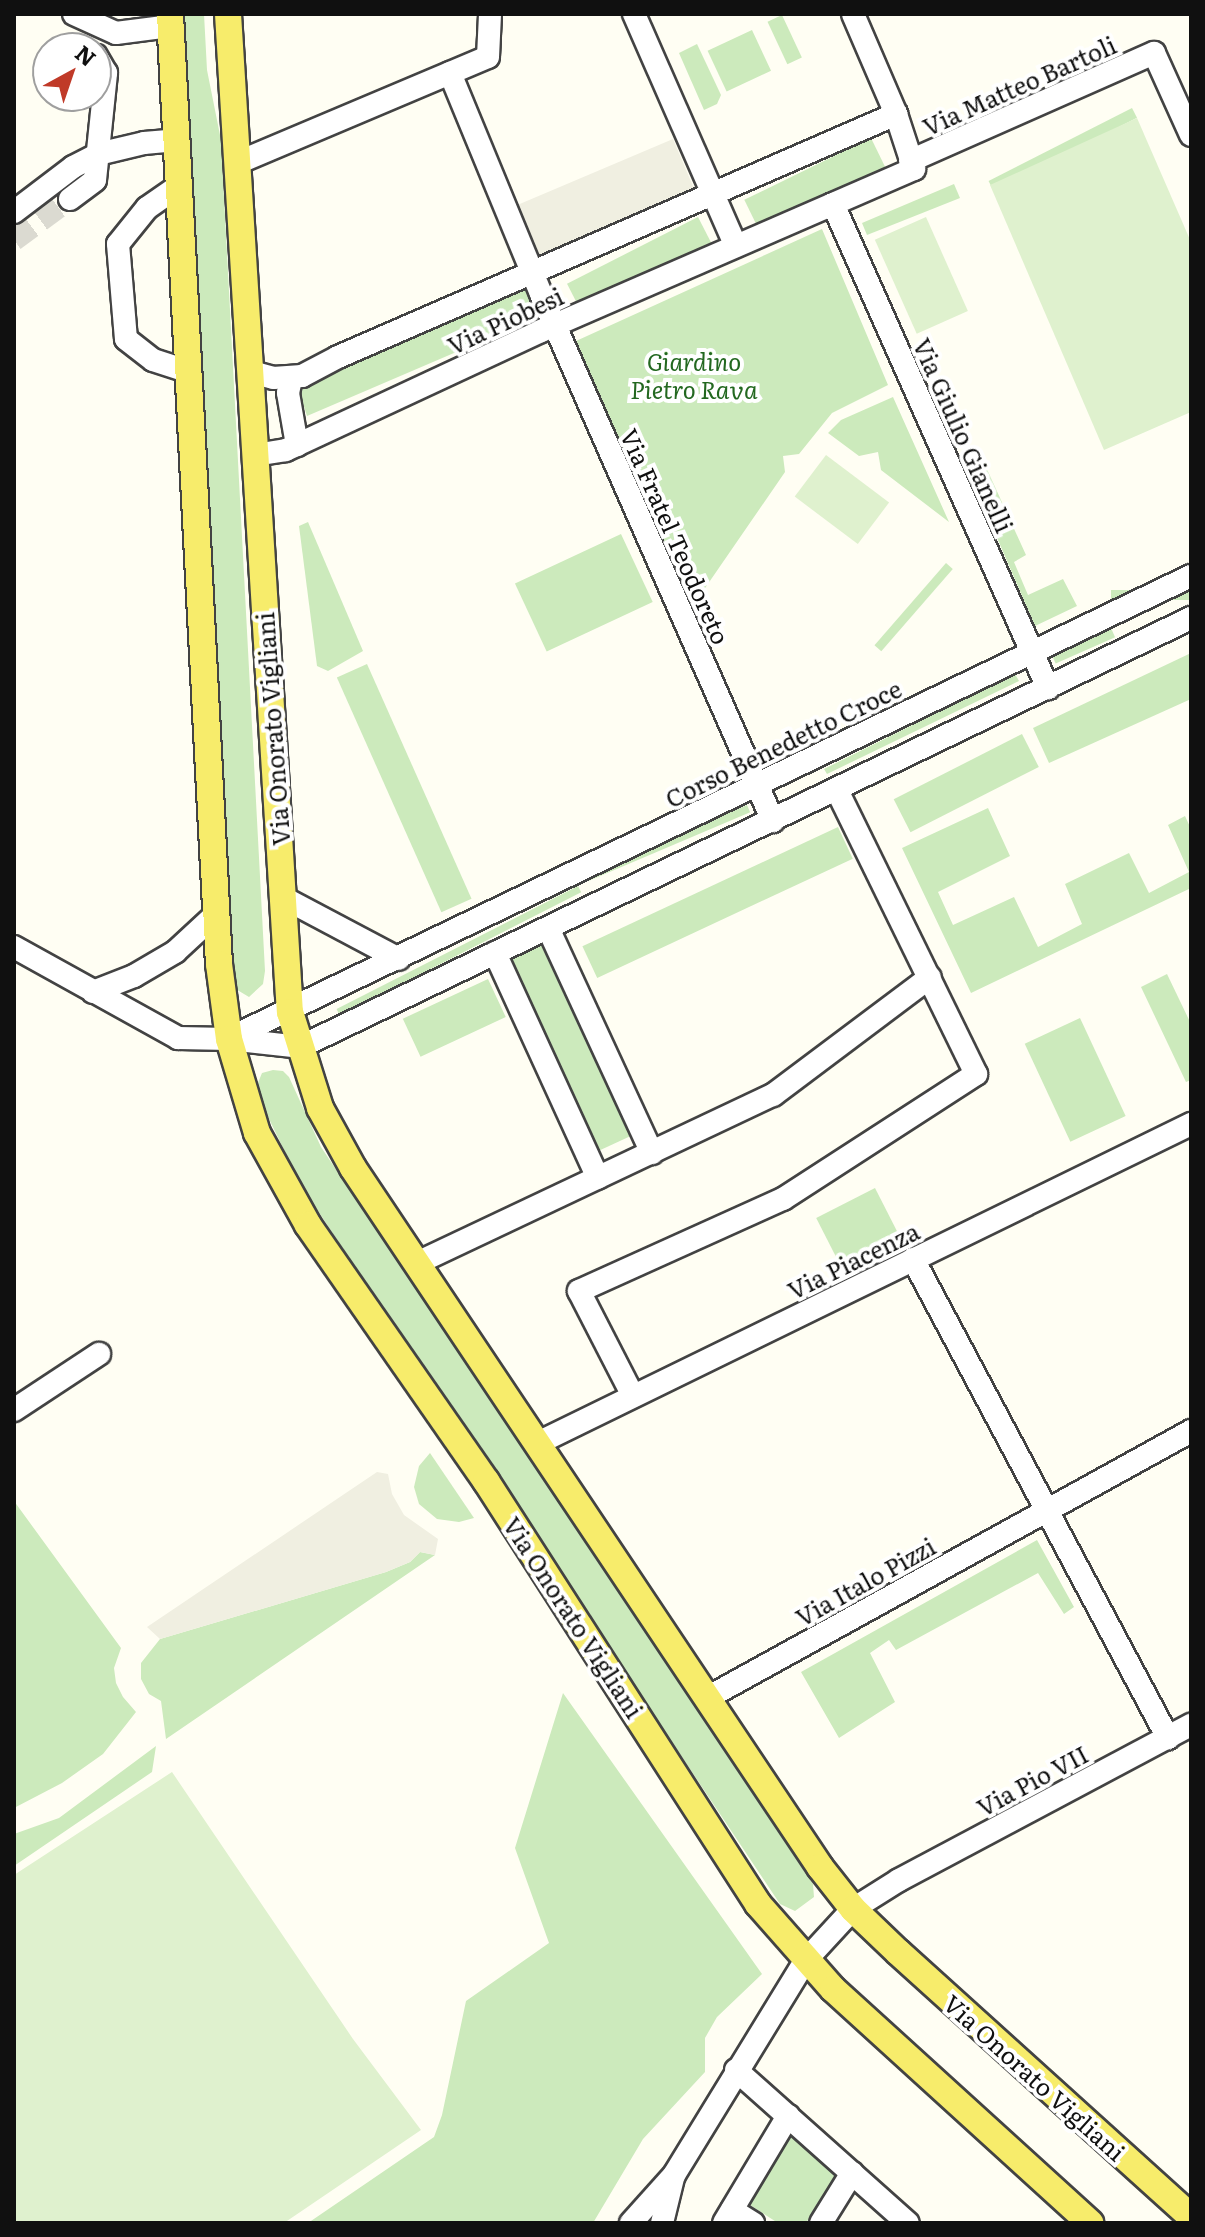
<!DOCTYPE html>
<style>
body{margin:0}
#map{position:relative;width:1205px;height:2237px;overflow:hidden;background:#fffef3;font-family:Literata,serif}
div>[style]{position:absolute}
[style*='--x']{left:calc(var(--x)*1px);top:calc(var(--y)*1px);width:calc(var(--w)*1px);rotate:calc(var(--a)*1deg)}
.green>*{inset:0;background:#cceabc;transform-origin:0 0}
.pitch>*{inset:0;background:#dff1ce;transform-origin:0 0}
.plaza>*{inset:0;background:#f0efe1;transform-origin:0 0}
.minor-tunnel>*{height:22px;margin-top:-11px;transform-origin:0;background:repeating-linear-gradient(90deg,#dbdad1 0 22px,transparent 0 33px)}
.roads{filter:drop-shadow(2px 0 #434343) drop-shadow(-2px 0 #434343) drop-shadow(0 2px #434343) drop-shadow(0 -2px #434343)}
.minor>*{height:22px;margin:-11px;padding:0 11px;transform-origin:11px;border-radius:11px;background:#fff}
.major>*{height:26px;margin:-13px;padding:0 13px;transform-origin:13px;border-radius:13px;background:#f7ec6b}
span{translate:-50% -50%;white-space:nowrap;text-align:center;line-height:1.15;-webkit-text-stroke:8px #fff;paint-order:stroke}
.street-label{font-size:24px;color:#101010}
.park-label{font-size:24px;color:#236820;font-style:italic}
.frame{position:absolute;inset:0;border:16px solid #101010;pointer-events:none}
.north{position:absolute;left:32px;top:32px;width:80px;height:80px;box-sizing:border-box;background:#fff;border:2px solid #9f9f9f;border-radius:50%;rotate:40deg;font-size:22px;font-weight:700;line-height:32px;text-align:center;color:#101010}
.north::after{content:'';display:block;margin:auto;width:28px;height:36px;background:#c03a28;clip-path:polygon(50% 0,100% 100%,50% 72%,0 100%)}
</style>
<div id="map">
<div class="green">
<i style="clip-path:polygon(176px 14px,204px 14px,207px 70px,221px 140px,265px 971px,263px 984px,249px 997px,229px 985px)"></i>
<i style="left:782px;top:15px;width:47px;height:16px;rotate:65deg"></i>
<i style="left:752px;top:30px;width:45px;height:49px;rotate:65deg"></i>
<i style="clip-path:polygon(697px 44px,721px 95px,717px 104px,704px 110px,679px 53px)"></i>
<i style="left:1132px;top:108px;width:11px;height:161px;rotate:63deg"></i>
<i style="left:871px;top:138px;width:34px;height:141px;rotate:64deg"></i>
<i style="clip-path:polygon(954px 184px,960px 198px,867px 235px,862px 223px)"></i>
<i style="left:698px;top:217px;width:31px;height:147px;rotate:63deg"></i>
<i style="clip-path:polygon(822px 229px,888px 385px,832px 413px,799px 454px,783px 456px,785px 472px,692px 607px,576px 341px)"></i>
<i style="clip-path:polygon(527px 284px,540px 316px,307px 416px,298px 388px)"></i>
<i style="clip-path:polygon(893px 397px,949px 522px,881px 470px,878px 452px,859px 456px,828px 433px,841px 420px)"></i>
<i style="clip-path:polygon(980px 454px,1026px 555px,1014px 562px,1028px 595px,1063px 579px,1077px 606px,1035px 626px,964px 461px)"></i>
<i style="clip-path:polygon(308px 522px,363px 651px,328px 671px,317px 666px,299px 526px)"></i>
<i style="left:621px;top:534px;width:75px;height:117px;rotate:65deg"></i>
<i style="left:946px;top:563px;width:9px;height:109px;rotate:41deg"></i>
<i style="left:1191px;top:590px;width:10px;height:80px;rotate:90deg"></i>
<i style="left:1111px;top:628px;width:10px;height:65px;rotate:66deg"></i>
<i style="clip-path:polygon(1191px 653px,1191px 699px,1049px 763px,1033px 728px)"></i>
<i style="left:367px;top:664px;width:257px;height:33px;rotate:66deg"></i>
<i style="clip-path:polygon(1015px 674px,1019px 681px,827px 774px,824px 769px)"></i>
<i style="left:1022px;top:734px;width:37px;height:144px;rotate:63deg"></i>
<i style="left:747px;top:805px;width:8px;height:175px;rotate:67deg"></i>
<i style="clip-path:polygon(988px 808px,1010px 856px,938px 892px,953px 925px,1014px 897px,1038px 947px,1082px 924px,1065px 884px,1129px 853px,1149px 893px,1189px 872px,1168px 825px,1185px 816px,1191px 829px,1191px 888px,971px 993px,902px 848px)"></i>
<i style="left:838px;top:827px;width:35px;height:282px;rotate:65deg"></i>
<i style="left:578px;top:886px;width:7px;height:271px;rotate:63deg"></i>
<i style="left:541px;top:945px;width:211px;height:34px;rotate:65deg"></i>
<i style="clip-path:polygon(1167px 974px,1191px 1024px,1191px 1080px,1186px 1082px,1141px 987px)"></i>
<i style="left:488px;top:979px;width:42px;height:94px;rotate:65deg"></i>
<i style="left:1080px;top:1018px;width:108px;height:61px;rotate:65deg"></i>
<i style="clip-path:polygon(273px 1070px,283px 1071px,289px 1077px,321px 1147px,813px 1884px,814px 1897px,795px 1911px,780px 1904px,302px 1187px,255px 1090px,262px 1073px)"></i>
<i style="left:875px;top:1188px;width:62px;height:66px;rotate:63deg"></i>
<i style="clip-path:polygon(430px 1453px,474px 1518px,459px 1522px,437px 1519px,419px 1504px,414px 1487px,419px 1466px)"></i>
<i style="clip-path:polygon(14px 1501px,121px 1648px,114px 1668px,116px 1683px,123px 1697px,136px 1712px,103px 1754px,62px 1783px,14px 1808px)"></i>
<i style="clip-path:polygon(1037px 1540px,1074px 1607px,1064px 1614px,1038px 1573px,896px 1650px,889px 1640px,870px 1653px,895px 1702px,839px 1738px,801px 1672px)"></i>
<i style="clip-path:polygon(420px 1552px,435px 1555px,166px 1739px,161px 1701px,149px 1694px,141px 1679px,141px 1663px,160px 1639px,386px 1572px,410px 1562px)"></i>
<i style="clip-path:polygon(563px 1693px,762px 1974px,717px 2017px,705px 2038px,705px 2072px,643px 2139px,593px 2223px,308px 2223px,434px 2137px,442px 2115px,466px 2001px,549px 1943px,515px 1848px)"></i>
<i style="clip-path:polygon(156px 1746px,152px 1772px,14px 1866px,14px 1834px,59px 1818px)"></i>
<i style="clip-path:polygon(790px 2132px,838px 2173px,806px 2223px,778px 2223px,747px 2203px)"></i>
</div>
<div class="pitch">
<i style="clip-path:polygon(1137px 118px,1191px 242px,1191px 412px,1104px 450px,990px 185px)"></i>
<i style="left:926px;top:217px;width:103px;height:56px;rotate:66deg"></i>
<i style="left:826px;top:455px;width:79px;height:52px;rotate:37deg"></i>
<i style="clip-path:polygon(172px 1772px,353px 2039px,421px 2130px,284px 2223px,14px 2223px,14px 1875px)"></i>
</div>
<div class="plaza">
<i style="left:673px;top:139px;width:56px;height:171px;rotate:67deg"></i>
<i style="clip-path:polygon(377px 1472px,388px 1474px,392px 1494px,404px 1515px,438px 1539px,435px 1555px,420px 1552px,410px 1562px,386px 1572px,160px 1639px,147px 1627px)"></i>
</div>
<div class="minor-tunnel">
<i style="--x:14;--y:240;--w:69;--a:-36.2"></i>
</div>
<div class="roads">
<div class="minor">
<i style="--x:74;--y:14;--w:46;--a:24.3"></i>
<i style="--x:116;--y:33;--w:54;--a:-7.4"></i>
<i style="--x:634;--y:14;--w:253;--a:66.3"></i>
<i style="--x:450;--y:73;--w:239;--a:67.6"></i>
<i style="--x:541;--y:294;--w:576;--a:66.24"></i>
<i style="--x:910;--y:161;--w:267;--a:-23.9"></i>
<i style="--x:1154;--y:53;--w:90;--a:65.7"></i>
<i style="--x:237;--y:163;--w:272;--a:-22.9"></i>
<i style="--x:488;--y:57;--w:43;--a:-87.3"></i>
<i style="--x:180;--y:185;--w:40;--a:145.1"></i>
<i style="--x:147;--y:208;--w:46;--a:128.9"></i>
<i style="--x:118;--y:244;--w:95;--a:85.2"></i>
<i style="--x:126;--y:339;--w:34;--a:38"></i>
<i style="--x:153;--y:360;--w:39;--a:18"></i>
<i style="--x:70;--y:199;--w:31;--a:-37"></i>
<i style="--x:95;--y:180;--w:108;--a:-84.1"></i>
<i style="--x:106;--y:73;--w:20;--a:-120"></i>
<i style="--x:833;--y:204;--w:530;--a:66.05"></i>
<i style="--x:14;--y:212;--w:74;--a:-37.3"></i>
<i style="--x:73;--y:167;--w:28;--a:-27"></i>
<i style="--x:98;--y:154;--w:47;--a:-13.4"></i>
<i style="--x:144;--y:143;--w:33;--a:-5"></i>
<i style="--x:251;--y:372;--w:23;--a:15"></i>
<i style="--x:273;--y:378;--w:29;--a:-4"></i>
<i style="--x:302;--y:376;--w:41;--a:-27.8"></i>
<i style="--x:338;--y:357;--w:609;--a:-23.53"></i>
<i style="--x:291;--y:379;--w:14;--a:102"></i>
<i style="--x:288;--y:393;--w:53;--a:80.2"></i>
<i style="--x:255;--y:455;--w:31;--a:-9"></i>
<i style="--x:286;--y:450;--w:281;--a:-25"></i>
<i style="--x:541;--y:331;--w:407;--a:-23.5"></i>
<i style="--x:914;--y:169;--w:58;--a:-108.1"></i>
<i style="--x:896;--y:114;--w:109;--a:-113.3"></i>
<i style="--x:282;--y:897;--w:132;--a:27.9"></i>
<i style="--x:548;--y:928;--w:248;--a:65.2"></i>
<i style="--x:14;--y:947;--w:188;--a:29"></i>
<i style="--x:178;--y:1038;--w:51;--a:1.1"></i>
<i style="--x:229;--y:1039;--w:71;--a:6.4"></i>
<i style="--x:300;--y:1047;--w:989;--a:-25.71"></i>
<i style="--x:495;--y:953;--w:247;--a:65.4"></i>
<i style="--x:93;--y:992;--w:44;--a:-21.3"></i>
<i style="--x:134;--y:976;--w:48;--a:-30.3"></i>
<i style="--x:175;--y:952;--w:56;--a:-42.8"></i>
<i style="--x:230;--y:1038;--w:1066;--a:-25.68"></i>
<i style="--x:913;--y:1259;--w:543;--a:61.97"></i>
<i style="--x:417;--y:1263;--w:394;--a:-25.3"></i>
<i style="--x:773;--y:1095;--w:196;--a:-36.9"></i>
<i style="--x:633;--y:1396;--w:118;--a:-117.2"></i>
<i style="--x:579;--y:1291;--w:224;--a:-24.3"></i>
<i style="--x:783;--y:1199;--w:230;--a:-32.9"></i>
<i style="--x:976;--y:1074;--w:316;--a:-116.1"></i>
<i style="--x:14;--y:1410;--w:102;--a:-33.4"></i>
<i style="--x:538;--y:1443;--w:727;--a:-26.04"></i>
<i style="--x:707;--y:1698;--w:553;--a:-28.88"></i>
<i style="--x:736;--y:2070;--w:230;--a:41.7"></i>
<i style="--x:732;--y:2210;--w:25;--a:32"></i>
<i style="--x:631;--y:2223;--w:64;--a:-48.1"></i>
<i style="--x:674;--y:2175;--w:251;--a:-58.5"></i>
<i style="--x:805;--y:1961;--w:71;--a:-47.3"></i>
<i style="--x:853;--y:1909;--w:54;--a:-32.2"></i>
<i style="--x:899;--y:1880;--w:331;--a:-28"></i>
<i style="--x:662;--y:2223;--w:46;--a:-76.3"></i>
<i style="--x:724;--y:2223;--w:125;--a:-59.1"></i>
<i style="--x:821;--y:2223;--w:59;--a:-58.2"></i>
</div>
<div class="major">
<i style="--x:170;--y:14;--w:951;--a:87.05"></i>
<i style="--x:219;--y:964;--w:76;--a:82.4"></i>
<i style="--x:229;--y:1039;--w:98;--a:73.4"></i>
<i style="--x:257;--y:1133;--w:105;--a:61"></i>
<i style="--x:308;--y:1225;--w:312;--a:55.2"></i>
<i style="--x:486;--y:1481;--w:503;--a:57.26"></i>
<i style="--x:758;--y:1904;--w:113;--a:48.6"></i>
<i style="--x:833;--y:1989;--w:348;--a:42.3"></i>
<i style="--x:228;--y:14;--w:1000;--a:86.45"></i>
<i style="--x:290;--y:1012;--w:101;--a:72.6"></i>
<i style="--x:320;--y:1108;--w:68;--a:61.2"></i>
<i style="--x:353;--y:1168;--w:841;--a:56.25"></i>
<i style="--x:820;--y:1867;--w:53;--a:51.8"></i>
<i style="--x:853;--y:1909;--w:62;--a:43.7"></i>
<i style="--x:898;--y:1952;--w:395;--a:42.1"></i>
</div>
</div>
<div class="street-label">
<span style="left:1019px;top:85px;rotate:-24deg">Via Matteo Bartoli</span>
<span style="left:505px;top:320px;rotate:-25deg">Via Piobesi</span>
<span style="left:964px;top:435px;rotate:66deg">Via Giulio Gianelli</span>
<span style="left:676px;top:536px;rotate:66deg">Via Fratel Teodoreto</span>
<span style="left:272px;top:729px;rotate:-94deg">Via Onorato Vigliani</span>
<span style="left:783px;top:743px;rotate:-26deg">Corso Benedetto Croce</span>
<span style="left:853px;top:1260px;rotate:-26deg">Via Piacenza</span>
<span style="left:865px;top:1581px;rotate:-29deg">Via Italo Pizzi</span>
<span style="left:574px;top:1617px;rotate:57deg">Via Onorato Vigliani</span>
<span style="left:1032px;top:1780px;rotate:-28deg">Via Pio VII</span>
<span style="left:1035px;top:2077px;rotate:42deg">Via Onorato Vigliani</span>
</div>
<div class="park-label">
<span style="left:694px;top:375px">Giardino<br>Pietro Rava</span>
</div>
<div class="frame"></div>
<div class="north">N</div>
</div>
